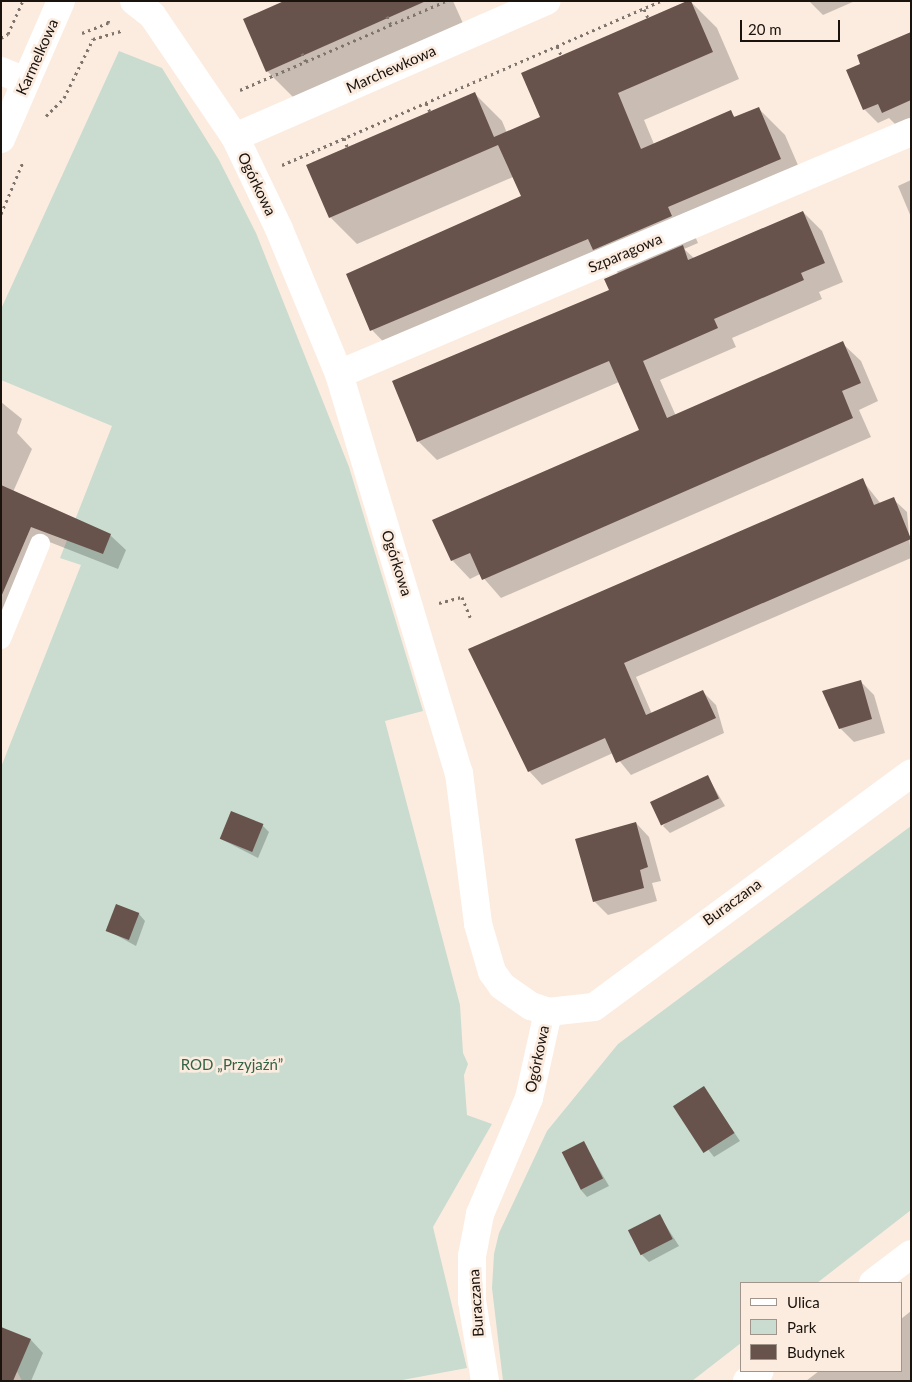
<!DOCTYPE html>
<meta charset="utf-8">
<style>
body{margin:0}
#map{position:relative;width:912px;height:1382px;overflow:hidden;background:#fcecdf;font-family:Lato,sans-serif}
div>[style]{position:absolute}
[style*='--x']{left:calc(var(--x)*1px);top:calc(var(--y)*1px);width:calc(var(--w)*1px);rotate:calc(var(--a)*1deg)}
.green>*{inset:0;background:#c9dccf}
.shadow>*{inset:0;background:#0003}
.building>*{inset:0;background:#68524c;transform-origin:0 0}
.path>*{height:3px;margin-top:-1.5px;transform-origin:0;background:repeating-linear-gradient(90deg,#80756c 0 2.5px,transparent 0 6.5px)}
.service>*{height:20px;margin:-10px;padding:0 10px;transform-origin:10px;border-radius:10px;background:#fff}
.minor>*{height:28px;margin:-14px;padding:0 14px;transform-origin:14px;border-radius:14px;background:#fff}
.tertiary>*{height:28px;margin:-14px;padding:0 14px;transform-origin:14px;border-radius:14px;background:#fff}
span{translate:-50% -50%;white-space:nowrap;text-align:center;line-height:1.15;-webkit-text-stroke:5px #fcecdf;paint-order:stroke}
.street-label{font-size:15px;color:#19120d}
.park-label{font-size:15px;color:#326346}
.frame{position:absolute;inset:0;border:2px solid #19120d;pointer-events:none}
.legend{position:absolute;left:740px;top:1282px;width:162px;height:90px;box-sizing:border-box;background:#fcecdf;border:1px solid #a1958b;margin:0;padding:6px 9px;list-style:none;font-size:15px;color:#19120d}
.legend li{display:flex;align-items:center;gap:10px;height:25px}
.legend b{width:25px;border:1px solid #a1958b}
.scale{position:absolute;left:740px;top:20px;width:100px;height:22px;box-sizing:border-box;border:2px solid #19120d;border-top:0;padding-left:6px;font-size:15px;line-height:18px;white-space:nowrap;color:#19120d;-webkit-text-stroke:4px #fcecdf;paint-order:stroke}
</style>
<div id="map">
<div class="green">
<i style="clip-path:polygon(119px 51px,162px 68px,219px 160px,256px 233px,349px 467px,423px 711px,385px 721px,460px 1005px,463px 1053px,468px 1064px,464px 1075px,467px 1115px,492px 1124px,433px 1227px,467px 1368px,397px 1381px,22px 1381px,1px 1340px,1px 767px,81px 565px,60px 558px,112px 426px,1px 380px,1px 309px)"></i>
<i style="clip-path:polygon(911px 826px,911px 1210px,817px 1283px,741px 1283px,741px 1343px,692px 1381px,503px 1381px,492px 1288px,494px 1254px,499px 1233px,547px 1131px,618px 1044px)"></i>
</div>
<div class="shadow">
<i style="clip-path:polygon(286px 1px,453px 1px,466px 30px,299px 103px,267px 71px)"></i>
<i style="clip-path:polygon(690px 1px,717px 28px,739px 79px,644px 120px,654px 144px,730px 112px,736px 118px,758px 108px,785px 135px,807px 186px,694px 234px,698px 243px,684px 249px,695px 259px,803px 212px,822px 231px,843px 282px,819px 292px,822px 299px,732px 338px,736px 347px,660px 380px,676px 416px,842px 343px,861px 361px,878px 401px,859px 410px,871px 437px,501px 598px,480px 574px,470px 579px,452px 560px,640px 431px,619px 382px,437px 460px,418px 441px,611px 291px,619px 274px,612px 267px,398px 357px,372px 330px,523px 197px,513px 177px,357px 244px,330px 217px,475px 94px,502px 121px,507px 133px,542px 118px)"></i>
<i style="clip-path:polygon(809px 1px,855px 1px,823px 15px)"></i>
<i style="clip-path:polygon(911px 33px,911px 120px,897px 126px,889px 118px,878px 123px,864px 109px,862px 64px)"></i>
<i style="clip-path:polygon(911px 180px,911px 217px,898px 186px)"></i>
<i style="clip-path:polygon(1px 402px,22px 419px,17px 433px,32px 449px,13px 492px,110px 535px,126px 550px,118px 569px,47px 541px,1px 651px)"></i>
<i style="clip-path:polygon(862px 480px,881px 504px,893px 499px,907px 512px,911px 558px,636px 677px,652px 714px,702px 691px,716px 705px,724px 733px,631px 775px,613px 753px,542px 785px,529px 771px,470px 650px)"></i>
<i style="clip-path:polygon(860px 681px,874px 695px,885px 733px,854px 742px,840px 728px)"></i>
<i style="clip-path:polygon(708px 777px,725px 806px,670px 833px,663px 826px)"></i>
<i style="clip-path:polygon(636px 823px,649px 837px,661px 881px,652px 883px,657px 901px,608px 915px,594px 901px)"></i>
<i style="clip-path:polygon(262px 825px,269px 832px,258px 858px,221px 839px)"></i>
<i style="clip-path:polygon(139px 914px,145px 921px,136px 946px,107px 930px)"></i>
<i style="clip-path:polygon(704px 1088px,740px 1141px,714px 1157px,675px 1107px)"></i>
<i style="clip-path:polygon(583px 1142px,609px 1186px,587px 1197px,581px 1190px)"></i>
<i style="clip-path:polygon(659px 1215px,679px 1246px,649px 1262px,642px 1255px)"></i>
<i style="clip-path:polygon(911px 1311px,911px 1381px,806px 1381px,819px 1371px,901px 1371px,901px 1319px)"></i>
<i style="clip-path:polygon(4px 1330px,31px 1340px,43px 1353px,31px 1381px,1px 1381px)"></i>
</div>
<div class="building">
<i style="clip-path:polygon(284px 1px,426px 1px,266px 72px,243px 19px)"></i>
<i style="clip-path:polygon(687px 1px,691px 1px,713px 52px,618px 93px,641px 149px,731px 110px,734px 117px,759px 107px,781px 159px,668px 207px,672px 216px,593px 250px,588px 239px,370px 331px,346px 274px,521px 196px,498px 145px,329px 218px,306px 165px,475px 92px,494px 137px,540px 117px,521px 73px)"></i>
<i style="clip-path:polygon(911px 32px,911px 100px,882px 113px,878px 104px,863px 110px,846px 70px,860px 64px,857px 55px)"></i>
<i style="clip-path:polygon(803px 211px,825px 263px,801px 273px,804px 280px,714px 319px,718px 328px,643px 361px,667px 418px,843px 341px,861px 383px,842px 391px,853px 418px,482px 580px,470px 553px,451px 561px,432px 520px,639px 430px,609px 361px,417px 442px,392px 381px,609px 290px,604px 279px,683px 245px,688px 260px)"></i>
<i style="clip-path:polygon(863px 478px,874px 505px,894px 497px,911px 539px,624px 663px,646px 715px,703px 690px,716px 718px,616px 763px,605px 738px,528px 772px,468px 649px)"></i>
<i style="clip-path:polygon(1px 485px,111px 534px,103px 554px,31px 527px,1px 597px)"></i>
<i style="clip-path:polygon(861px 680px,872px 719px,839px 729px,822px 691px)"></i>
<i style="left:708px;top:775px;width:26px;height:64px;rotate:65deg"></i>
<i style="left:231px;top:811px;width:35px;height:30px;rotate:22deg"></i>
<i style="clip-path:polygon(636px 822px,648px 867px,640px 870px,644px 888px,593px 902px,575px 839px)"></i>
<i style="left:116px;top:904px;width:25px;height:29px;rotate:21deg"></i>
<i style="left:704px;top:1086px;width:56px;height:37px;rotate:57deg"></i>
<i style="left:584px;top:1141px;width:42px;height:25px;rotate:63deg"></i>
<i style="left:660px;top:1214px;width:28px;height:36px;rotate:63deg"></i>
<i style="clip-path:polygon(1px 1327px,31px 1339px,13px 1381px,1px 1381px)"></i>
</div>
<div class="path">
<i style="--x:644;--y:9;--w:12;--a:66"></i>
<i style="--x:387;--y:16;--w:10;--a:66"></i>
<i style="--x:82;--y:33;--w:28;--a:-21"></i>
<i style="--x:108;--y:23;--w:5;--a:-79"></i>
<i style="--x:1;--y:38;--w:8;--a:-30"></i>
<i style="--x:8;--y:34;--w:36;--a:-66"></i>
<i style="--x:557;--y:46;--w:12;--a:66"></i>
<i style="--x:302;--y:53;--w:10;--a:66"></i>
<i style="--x:240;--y:90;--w:224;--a:-23.4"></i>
<i style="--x:426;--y:103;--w:12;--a:66"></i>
<i style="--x:46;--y:116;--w:25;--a:-45"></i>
<i style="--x:64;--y:98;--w:66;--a:-63.8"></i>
<i style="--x:93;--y:39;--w:29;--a:-16"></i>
<i style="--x:344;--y:138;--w:12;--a:70"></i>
<i style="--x:282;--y:165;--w:413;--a:-23.4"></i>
<i style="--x:1;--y:214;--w:56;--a:-67.1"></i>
<i style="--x:439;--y:603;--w:24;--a:-15"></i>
<i style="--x:462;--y:597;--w:22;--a:68"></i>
</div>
<div class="service">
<i style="--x:1;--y:639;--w:103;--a:-67.7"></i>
</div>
<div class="minor">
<i style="--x:134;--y:1;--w:23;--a:38"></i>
<i style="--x:152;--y:15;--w:148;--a:55.8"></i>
<i style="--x:235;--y:137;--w:102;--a:64.4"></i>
<i style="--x:279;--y:229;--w:157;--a:67.5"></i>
<i style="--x:339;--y:374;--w:417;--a:73.3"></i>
<i style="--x:459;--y:773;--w:152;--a:82.8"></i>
<i style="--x:478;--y:924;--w:50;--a:73.7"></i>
<i style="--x:492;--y:972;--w:17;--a:54"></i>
<i style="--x:502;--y:986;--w:35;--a:35"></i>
<i style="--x:531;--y:1006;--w:18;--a:19"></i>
<i style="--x:548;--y:1012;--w:46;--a:-6.2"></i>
<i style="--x:594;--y:1007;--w:394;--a:-36.4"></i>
<i style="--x:1;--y:71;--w:27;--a:22"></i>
<i style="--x:235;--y:137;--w:340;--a:-23.6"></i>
<i style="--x:339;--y:374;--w:621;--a:-22.93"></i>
<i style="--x:873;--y:1283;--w:48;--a:-37.3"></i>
<i style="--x:485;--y:1381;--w:81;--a:-99.2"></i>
<i style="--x:472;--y:1301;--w:45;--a:-90"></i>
<i style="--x:472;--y:1256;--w:43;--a:-79.2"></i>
<i style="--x:480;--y:1214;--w:126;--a:-67.1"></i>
<i style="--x:529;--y:1098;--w:88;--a:-77.5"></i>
<i style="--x:747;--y:1381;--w:16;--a:-38"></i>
</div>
<div class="tertiary">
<i style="--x:1;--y:139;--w:150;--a:-66.5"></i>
</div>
<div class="street-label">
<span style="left:37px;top:57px;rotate:-66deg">Karmelkowa</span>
<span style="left:391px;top:69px;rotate:-24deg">Marchewkowa</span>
<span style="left:257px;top:184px;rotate:64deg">Ogórkowa</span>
<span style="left:625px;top:253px;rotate:-23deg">Szparagowa</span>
<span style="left:397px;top:563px;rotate:72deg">Ogórkowa</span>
<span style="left:732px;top:902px;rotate:-36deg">Buraczana</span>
<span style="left:537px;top:1059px;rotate:-78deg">Ogórkowa</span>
<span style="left:476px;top:1303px;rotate:-94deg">Buraczana</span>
</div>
<div class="park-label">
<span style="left:232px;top:1065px">ROD „Przyjaźń”</span>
</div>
<div class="frame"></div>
<ul class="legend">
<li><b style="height:6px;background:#fff"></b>Ulica</li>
<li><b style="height:14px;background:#c9dccf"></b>Park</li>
<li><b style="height:14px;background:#68524c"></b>Budynek</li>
</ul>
<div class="scale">20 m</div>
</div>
